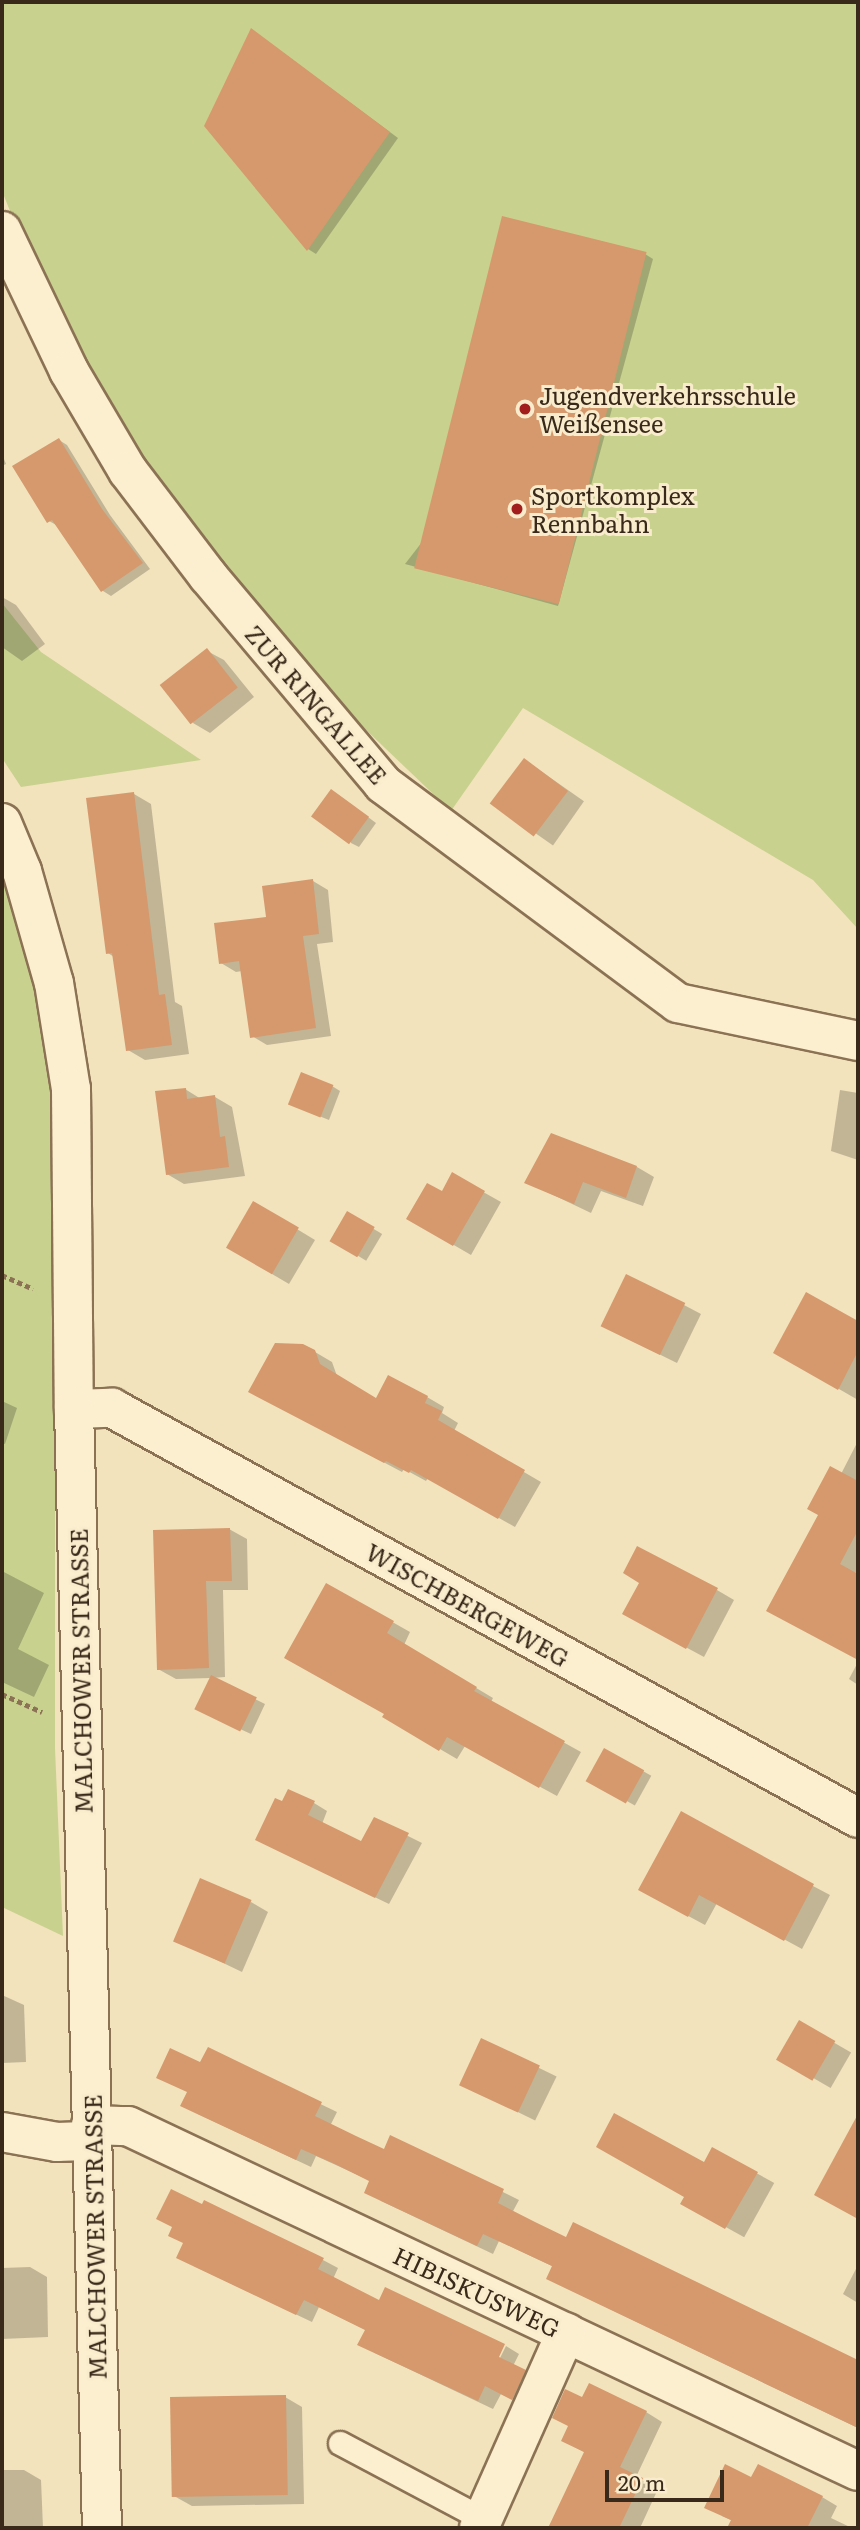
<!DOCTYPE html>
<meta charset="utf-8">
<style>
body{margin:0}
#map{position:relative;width:860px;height:2530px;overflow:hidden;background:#f2e3bc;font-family:Literata,serif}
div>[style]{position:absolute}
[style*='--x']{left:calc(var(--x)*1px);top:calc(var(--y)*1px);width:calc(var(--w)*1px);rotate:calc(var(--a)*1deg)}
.green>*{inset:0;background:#c9d18f}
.shadow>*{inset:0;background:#0003;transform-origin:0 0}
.building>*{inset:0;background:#d5996d;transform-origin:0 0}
.path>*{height:4.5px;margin-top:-2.25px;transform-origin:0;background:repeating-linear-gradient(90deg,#8b7254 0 5px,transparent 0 8.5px)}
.roads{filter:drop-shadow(2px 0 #8b7254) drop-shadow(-2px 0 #8b7254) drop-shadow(0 2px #8b7254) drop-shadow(0 -2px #8b7254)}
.service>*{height:23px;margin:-11.5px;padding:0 11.5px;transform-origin:11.5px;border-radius:11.5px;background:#fcefd0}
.minor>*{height:38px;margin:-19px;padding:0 19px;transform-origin:19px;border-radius:19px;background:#fcefd0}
.tertiary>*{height:38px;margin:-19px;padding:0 19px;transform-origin:19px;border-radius:19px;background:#fcefd0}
.dots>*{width:19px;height:19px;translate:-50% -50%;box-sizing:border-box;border:4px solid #f9eccc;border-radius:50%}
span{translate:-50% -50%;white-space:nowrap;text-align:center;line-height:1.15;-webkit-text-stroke:6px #f9eccc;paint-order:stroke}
.poi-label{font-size:24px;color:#39291a}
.left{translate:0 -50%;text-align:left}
.street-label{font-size:24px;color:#39291a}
.frame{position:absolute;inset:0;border:4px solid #39291a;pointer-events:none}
.scale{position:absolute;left:605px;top:2470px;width:119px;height:32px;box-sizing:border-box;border:4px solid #39291a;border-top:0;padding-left:9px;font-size:21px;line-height:24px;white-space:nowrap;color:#39291a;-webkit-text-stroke:5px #f9eccc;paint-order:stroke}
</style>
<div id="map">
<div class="green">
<i style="clip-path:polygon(2px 2px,858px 2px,858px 929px,813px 880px,523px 708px,451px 811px,320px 686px,233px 592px,121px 427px,59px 317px,12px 216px,2px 191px)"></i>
<i style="clip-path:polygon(2px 603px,41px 652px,201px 760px,21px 787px,2px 758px)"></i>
<i style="clip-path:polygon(2px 862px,39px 982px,55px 1100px,55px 1748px,63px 1936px,2px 1907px)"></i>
</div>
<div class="shadow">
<i style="clip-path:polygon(259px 35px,398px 138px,316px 254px,308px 249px,206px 126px)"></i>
<i style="clip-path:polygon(645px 254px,653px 259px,558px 606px,405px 564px)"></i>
<i style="clip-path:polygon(59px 440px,67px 445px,110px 515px,150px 569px,111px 596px,103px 591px,58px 526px,49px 521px)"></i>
<i style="clip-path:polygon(2px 454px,6px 464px,2px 466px)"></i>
<i style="clip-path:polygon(2px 597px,16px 605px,45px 644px,22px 661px,2px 647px)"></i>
<i style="clip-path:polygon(207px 651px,224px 660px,254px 697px,210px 733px,193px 723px)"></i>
<i style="left:525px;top:760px;width:72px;height:54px;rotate:35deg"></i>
<i style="clip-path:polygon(134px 794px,151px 804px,175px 1002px,182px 1006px,189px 1054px,145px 1060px,128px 1050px,114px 957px,108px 953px)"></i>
<i style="clip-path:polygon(340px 796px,376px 823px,359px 847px,351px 843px)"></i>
<i style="clip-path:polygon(313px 881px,328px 890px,333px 942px,317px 944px,331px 1036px,267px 1045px,252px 1036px,242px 971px,236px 972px,221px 963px)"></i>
<i style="clip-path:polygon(332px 1086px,340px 1091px,329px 1120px,299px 1108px)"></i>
<i style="clip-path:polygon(185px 1089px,201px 1099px,215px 1097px,232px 1107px,245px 1176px,184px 1184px,167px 1174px)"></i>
<i style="clip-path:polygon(840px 1090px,858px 1093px,858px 1160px,831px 1151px)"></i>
<i style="clip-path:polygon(552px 1135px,637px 1167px,654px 1177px,643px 1206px,601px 1191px,591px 1213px,526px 1182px)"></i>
<i style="clip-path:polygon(453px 1175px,501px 1202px,471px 1255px,409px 1219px,442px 1194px)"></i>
<i style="clip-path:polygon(254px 1203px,315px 1240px,289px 1284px,272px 1274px)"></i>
<i style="left:347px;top:1213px;width:41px;height:31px;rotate:31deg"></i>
<i style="clip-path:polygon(806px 1294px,858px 1325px,858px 1400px,775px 1352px)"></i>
<i style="clip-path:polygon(684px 1305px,701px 1314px,677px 1363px,620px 1335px)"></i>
<i style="clip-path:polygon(315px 1352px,332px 1362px,337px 1376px,377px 1400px,388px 1377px,427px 1397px,444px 1407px,442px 1413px,458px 1423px,454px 1431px,541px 1482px,515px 1527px,428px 1478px,426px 1481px,404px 1469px,402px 1472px,268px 1401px)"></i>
<i style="clip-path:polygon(2px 1401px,17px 1408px,5px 1444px,2px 1443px)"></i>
<i style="clip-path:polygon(858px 1441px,858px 1568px,855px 1574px,858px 1576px,858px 1659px,784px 1619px,841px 1474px)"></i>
<i style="clip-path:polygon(229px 1529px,247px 1539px,248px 1590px,223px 1590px,225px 1677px,212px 1678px,265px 1704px,251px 1734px,205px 1713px,211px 1678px,176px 1679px,158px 1669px)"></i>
<i style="clip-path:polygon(2px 1571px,44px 1593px,18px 1649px,49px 1665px,34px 1697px,2px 1682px)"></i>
<i style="clip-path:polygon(327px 1585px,410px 1632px,404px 1645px,493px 1698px,491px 1702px,581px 1752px,557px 1796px,465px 1746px,457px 1759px,385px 1717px,387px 1713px)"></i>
<i style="clip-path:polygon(717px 1590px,734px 1600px,704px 1657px,641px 1623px)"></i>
<i style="clip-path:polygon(858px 1662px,858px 1685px,849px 1679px)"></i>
<i style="left:605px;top:1750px;width:53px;height:34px;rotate:29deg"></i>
<i style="clip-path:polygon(314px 1803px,327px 1811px,322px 1824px,361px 1843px,374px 1819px,422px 1843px,389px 1904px,271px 1847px,283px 1804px)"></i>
<i style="clip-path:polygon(813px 1886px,830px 1895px,802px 1949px,717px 1903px,705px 1925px,640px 1890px)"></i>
<i style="clip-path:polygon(251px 1902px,268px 1912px,242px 1972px,175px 1940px)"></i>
<i style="clip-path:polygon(2px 1995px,24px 2005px,26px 2062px,2px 2063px)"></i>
<i style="left:800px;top:2023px;width:59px;height:41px;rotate:30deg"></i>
<i style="left:482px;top:2040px;width:83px;height:49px;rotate:26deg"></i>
<i style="clip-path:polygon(208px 2050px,337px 2112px,330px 2126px,384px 2151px,391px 2137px,519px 2200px,512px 2213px,567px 2239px,574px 2224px,858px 2362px,858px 2428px,564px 2287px,554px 2267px,499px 2241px,493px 2254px,381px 2201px,371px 2181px,316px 2156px,311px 2167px,198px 2114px,201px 2065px)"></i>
<i style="left:713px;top:2149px;width:70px;height:62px;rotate:29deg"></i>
<i style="clip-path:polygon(323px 2260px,338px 2268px,333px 2279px,496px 2366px,506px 2346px,519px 2354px,513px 2366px,540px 2380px,528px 2407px,501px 2394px,493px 2409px,375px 2353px,366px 2330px,319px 2307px,312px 2322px,194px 2266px)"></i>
<i style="clip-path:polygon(858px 2265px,858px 2303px,843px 2294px)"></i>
<i style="clip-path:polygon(30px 2267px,47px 2277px,48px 2337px,2px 2339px,2px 2268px)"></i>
<i style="clip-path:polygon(285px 2397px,302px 2407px,304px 2504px,192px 2506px,174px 2496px)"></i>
<i style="clip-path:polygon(583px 2399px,646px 2412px,662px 2422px,636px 2477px,658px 2489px,640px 2528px,550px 2528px,586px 2453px,563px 2441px)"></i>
<i style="clip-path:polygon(2px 2470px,24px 2470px,41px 2480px,43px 2528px,2px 2528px)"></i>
<i style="clip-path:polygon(752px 2479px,822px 2497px,837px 2506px,831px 2518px,852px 2528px,748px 2528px,722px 2516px)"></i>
</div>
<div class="building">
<i style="clip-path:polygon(251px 28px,390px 132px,307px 251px,204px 126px)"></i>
<i style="left:502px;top:216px;width:149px;height:363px;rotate:14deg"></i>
<i style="clip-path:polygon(59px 438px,102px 509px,143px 563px,101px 592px,52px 520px,47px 523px,12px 466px)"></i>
<i style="left:207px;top:648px;width:50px;height:60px;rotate:52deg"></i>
<i style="left:524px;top:758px;width:55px;height:57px;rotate:37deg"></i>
<i style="left:331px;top:789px;width:47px;height:34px;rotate:36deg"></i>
<i style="clip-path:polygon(134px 792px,159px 995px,165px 994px,172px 1045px,126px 1051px,112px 953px,106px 954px,86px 798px)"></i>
<i style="clip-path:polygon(313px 879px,319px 934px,303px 936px,316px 1028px,250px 1038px,239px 961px,219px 964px,214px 923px,266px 917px,262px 886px)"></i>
<i style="left:301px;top:1072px;width:35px;height:35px;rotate:22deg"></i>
<i style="clip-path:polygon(186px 1088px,187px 1099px,215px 1095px,220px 1137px,225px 1136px,229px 1167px,166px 1175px,155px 1091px)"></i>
<i style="clip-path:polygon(551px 1133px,637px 1166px,626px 1198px,583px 1182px,574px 1204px,524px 1183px)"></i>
<i style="clip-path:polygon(452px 1172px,485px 1191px,453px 1246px,406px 1219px,427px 1183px,442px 1191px)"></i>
<i style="left:253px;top:1201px;width:53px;height:54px;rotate:30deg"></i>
<i style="left:347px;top:1211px;width:32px;height:35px;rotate:30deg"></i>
<i style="left:626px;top:1274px;width:66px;height:58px;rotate:26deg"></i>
<i style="clip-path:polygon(806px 1292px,858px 1321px,858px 1351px,838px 1390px,773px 1353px)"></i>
<i style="clip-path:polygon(275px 1343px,303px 1344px,315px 1350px,320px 1364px,376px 1398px,388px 1375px,428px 1396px,425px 1403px,442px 1411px,438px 1420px,525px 1470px,498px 1519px,411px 1470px,409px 1473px,386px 1461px,384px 1463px,248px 1392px)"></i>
<i style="clip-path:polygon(830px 1466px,858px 1481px,858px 1530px,840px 1564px,858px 1574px,858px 1660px,766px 1611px,818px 1515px,807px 1509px)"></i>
<i style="clip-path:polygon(230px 1528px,232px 1581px,206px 1581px,209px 1668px,157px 1670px,153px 1530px)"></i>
<i style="clip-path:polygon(637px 1546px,718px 1588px,686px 1649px,622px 1614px,639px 1583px,623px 1573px)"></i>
<i style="clip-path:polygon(326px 1583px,394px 1621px,387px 1633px,477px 1687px,474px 1691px,565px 1741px,539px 1788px,447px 1737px,439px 1751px,382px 1717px,384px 1714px,284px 1658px)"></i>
<i style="left:211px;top:1675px;width:51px;height:38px;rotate:26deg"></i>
<i style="left:604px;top:1748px;width:46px;height:38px;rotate:29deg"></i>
<i style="clip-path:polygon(288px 1789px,315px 1801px,308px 1815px,361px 1841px,374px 1817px,409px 1833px,375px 1898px,255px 1840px,275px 1798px,282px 1801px)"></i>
<i style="clip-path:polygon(681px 1811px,814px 1884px,784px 1941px,699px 1895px,688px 1917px,638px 1890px)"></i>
<i style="left:200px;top:1878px;width:56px;height:69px;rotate:23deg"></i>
<i style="left:799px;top:2020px;width:42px;height:46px;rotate:30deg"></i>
<i style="left:481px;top:2038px;width:65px;height:52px;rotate:25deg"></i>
<i style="clip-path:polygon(208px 2047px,322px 2102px,315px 2116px,356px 2136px,384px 2149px,390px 2135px,504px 2189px,498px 2203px,535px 2222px,566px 2237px,573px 2222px,858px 2360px,858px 2428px,546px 2279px,552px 2266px,483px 2234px,477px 2246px,364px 2193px,369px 2181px,335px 2164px,301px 2149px,296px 2160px,180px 2106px,187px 2092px,156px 2078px,170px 2048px,200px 2062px)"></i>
<i style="clip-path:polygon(614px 2113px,704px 2162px,712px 2147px,758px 2172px,725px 2229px,680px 2204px,684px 2197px,596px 2147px)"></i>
<i style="clip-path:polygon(858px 2114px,858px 2219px,814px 2195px)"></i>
<i style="clip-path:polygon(171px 2189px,202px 2204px,204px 2200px,324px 2258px,318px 2269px,379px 2300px,385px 2287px,505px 2344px,499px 2357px,526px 2370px,512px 2400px,485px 2386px,478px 2401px,357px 2345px,365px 2330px,304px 2300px,296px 2315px,176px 2258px,183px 2243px,168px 2236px,172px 2227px,156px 2219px)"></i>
<i style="clip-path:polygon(589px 2383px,647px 2411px,620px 2467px,643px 2478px,619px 2528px,548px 2528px,584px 2452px,561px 2441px,568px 2426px,552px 2418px,565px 2389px,582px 2397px)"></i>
<i style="left:286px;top:2395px;width:100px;height:116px;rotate:89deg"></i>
<i style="clip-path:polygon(725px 2464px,751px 2477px,758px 2464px,823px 2496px,807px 2528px,727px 2528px,731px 2520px,704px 2508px)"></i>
</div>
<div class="path">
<i style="--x:2;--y:1275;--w:34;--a:24"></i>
<i style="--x:2;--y:1694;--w:44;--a:24.2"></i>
</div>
<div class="roads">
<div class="service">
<i style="--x:340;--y:2443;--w:162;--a:28"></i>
</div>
<div class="minor">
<i style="--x:2;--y:231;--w:155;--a:64.4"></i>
<i style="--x:69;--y:371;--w:116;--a:59.5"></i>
<i style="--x:128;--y:471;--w:132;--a:52.7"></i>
<i style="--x:208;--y:576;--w:272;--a:49.9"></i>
<i style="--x:383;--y:784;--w:367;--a:36.6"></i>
<i style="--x:678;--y:1003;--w:184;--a:11.9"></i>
<i style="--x:74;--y:1409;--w:38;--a:-2"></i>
<i style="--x:112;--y:1408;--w:851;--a:28.79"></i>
<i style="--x:91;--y:2125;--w:37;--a:2"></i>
<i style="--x:128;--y:2126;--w:807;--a:25.3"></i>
<i style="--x:2;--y:2132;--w:56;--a:10.3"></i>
<i style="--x:57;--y:2142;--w:35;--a:-2"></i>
<i style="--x:479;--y:2528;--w:214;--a:-66"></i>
</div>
<div class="tertiary">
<i style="--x:2;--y:823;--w:52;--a:67.4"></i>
<i style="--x:22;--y:871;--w:116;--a:74.1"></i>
<i style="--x:54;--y:983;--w:107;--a:80.9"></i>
<i style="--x:71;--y:1089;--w:320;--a:89.5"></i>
<i style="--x:74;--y:1409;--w:1119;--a:88.57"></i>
</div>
</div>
<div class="dots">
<i style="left:525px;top:409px;background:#a11e1d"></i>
<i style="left:517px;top:509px;background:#a11e1d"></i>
</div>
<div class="poi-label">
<span class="left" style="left:539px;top:409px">Jugendverkehrsschule<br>Weißensee</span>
<span class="left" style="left:531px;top:509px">Sportkomplex<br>Rennbahn</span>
</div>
<div class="street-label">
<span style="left:317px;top:704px;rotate:49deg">ZUR RINGALLEE</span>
<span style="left:468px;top:1604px;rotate:29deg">WISCHBERGEWEG</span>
<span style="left:80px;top:1671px;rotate:-91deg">MALCHOWER STRASSE</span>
<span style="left:94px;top:2237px;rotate:-91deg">MALCHOWER STRASSE</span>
<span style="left:477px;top:2291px;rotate:25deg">HIBISKUSWEG</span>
</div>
<div class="frame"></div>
<div class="scale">20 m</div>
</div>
